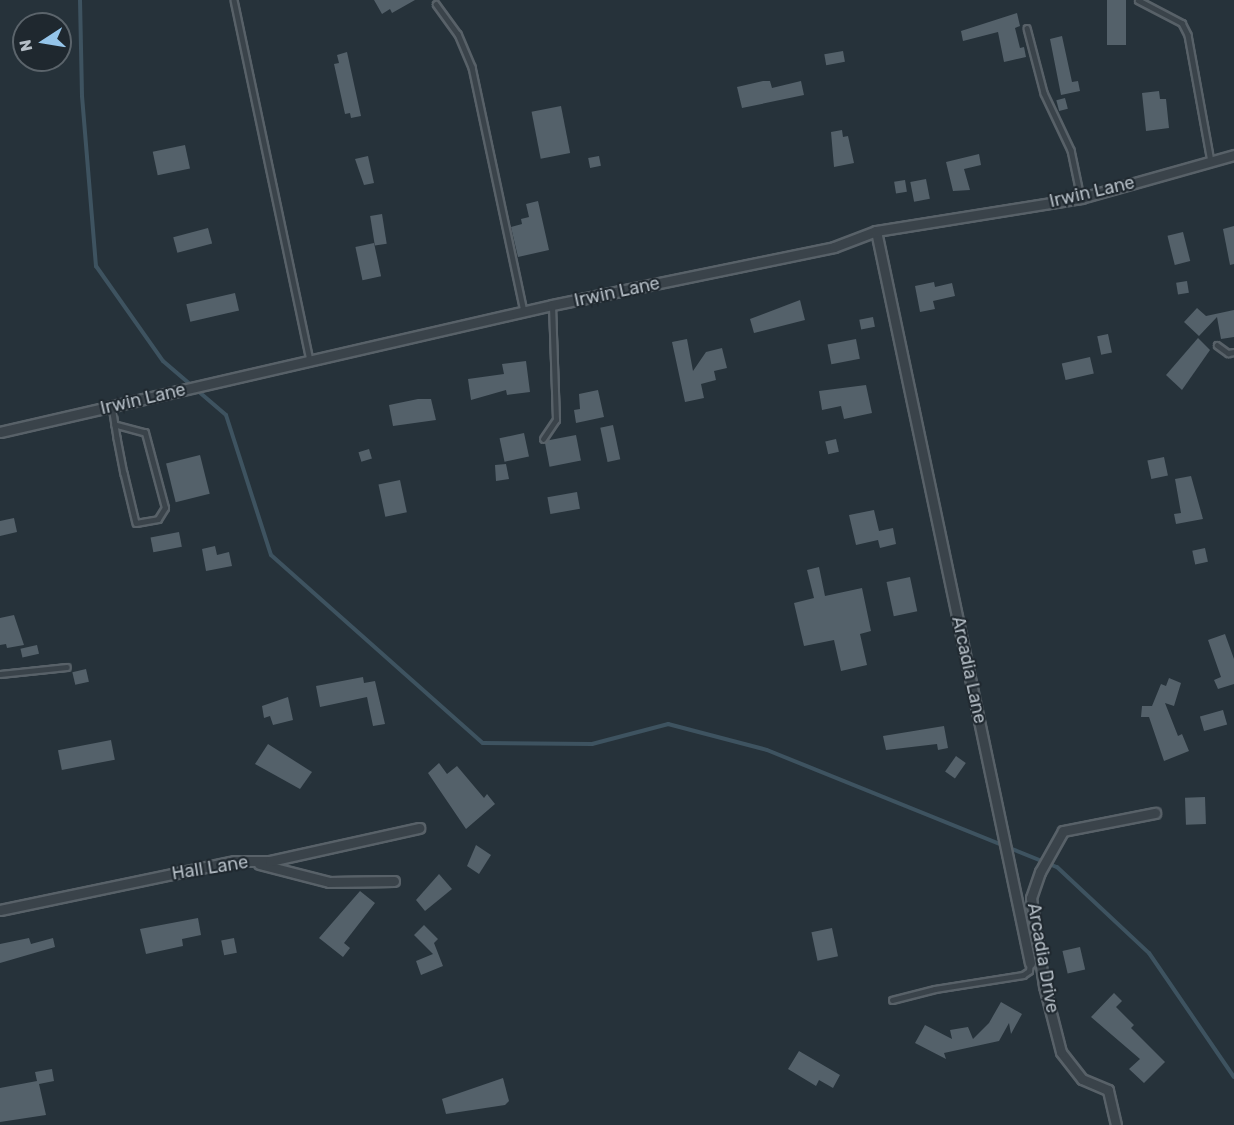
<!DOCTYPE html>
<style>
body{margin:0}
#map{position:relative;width:1234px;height:1125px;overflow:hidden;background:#26323a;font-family:Rubik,sans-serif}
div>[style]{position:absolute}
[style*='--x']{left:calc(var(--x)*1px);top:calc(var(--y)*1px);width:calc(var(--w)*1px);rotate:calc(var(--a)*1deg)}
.stream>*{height:4px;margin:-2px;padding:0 2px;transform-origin:2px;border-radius:2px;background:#3e5360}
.building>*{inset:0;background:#54616a;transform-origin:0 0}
.roads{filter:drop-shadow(2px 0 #586168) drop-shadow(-2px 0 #586168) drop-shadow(0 2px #586168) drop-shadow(0 -2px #586168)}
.service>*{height:4.5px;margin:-2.25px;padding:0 2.25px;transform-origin:2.25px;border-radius:2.25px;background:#3a434a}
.minor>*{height:9px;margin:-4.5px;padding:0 4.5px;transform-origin:4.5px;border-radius:4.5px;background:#3a434a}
span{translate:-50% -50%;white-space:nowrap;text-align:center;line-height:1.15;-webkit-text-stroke:4.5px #1f282f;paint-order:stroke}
.street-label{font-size:18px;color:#b5bec6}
.north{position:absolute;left:12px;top:12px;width:60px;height:60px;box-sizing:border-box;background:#1f282f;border:2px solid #5b646b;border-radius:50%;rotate:258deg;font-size:16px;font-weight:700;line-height:24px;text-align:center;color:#b5bec6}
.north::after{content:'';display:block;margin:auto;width:21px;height:27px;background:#95c5ea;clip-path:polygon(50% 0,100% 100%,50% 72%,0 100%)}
</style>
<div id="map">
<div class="stream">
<i style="--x:80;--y:0;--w:96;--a:88.8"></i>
<i style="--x:82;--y:96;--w:171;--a:85.3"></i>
<i style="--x:96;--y:266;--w:116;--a:54.8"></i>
<i style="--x:163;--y:361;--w:83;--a:40.6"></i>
<i style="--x:226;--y:415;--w:147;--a:72.2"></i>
<i style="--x:271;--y:555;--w:283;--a:41.6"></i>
<i style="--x:483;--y:743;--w:109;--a:0.5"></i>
<i style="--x:592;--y:744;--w:79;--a:-14.7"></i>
<i style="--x:668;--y:724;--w:102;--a:14.7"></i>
<i style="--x:767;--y:750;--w:313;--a:22"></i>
<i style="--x:1057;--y:867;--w:126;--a:43.1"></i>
<i style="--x:1149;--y:953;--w:150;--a:55.6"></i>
</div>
<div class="building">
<i style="clip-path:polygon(374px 0,415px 0,392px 13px,390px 9px,382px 14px)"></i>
<i style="left:1107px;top:0;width:19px;height:45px"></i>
<i style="clip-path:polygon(1017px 13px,1020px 26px,1015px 28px,1020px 48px,1024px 47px,1026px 57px,1004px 62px,998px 32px,963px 41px,961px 31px)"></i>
<i style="clip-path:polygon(1062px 36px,1072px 82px,1078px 81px,1080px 91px,1061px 95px,1050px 39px)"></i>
<i style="left:843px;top:51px;width:11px;height:19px;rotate:80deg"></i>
<i style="clip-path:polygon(347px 52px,361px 116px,351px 118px,350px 113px,345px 114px,334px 64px,339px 63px,337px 55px)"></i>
<i style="clip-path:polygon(763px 81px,770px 81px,772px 88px,801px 81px,804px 95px,742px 108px,737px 87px)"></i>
<i style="clip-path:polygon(1159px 91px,1160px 99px,1166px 99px,1169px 128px,1146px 131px,1142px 93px)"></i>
<i style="left:1065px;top:98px;width:11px;height:9px;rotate:75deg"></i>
<i style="left:561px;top:106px;width:48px;height:30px;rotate:79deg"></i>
<i style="clip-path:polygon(842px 130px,843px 137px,848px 136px,854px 163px,834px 167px,831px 132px)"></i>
<i style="left:185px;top:145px;width:24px;height:33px;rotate:78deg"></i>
<i style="clip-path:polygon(979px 154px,981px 165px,964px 169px,970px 190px,953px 191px,946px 162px)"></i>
<i style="clip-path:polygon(368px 156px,374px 183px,364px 185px,355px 159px)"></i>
<i style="left:599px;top:156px;width:10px;height:11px;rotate:79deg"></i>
<i style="left:926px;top:179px;width:20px;height:16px;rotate:79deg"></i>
<i style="left:905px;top:180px;width:12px;height:11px;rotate:81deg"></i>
<i style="clip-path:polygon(538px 201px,549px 250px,518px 257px,511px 227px,522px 224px,521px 219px,529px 217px,526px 204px)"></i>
<i style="left:382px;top:214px;width:30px;height:12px;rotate:81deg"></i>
<i style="clip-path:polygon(1234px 226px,1234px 264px,1230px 265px,1223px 229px)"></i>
<i style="left:208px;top:228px;width:16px;height:36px;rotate:75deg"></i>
<i style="left:1183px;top:232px;width:30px;height:16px;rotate:76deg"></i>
<i style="left:374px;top:243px;width:34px;height:19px;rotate:78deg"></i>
<i style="left:1187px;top:281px;width:12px;height:11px;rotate:81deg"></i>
<i style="clip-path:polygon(934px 282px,935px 287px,952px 283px,955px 296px,933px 301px,935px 309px,920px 312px,915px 286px)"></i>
<i style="left:235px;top:293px;width:18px;height:50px;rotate:77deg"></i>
<i style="clip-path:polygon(800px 300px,805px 320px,754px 333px,750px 319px)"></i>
<i style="clip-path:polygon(1197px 308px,1206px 316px,1234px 310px,1234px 337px,1221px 339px,1217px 317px,1199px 336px,1184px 322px)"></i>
<i style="left:873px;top:317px;width:10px;height:14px;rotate:79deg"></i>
<i style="left:1108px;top:334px;width:19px;height:11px;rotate:78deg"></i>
<i style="clip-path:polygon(1198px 338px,1210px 350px,1182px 390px,1166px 375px)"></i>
<i style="clip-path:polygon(687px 339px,693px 371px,706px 352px,722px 348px,727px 368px,714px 371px,716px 380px,701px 384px,704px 398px,685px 402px,672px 342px)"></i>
<i style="left:856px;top:339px;width:20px;height:29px;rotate:79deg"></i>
<i style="left:1090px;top:357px;width:17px;height:29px;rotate:77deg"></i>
<i style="clip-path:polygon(526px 361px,530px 392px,507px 395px,506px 390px,471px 400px,468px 379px,504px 374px,502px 364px)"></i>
<i style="clip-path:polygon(866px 385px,872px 413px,844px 419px,841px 406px,822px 410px,819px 391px)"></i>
<i style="clip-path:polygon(598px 390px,604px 417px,576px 423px,574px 410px,580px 409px,579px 394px)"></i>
<i style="clip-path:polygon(418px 399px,431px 399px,436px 420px,393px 426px,389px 405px)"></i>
<i style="left:613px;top:425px;width:35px;height:13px;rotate:78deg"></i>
<i style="left:524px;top:433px;width:24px;height:25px;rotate:78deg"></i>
<i style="left:576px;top:435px;width:26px;height:32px;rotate:79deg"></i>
<i style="left:836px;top:439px;width:13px;height:11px;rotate:77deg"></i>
<i style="left:369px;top:449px;width:10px;height:11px;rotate:73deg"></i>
<i style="left:200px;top:455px;width:40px;height:35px;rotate:76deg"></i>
<i style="left:1164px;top:457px;width:19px;height:17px;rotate:78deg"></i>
<i style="clip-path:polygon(506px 464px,509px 479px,496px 481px,495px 465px)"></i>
<i style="clip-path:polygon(1191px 476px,1203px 519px,1176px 524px,1174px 514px,1181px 513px,1175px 479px)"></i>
<i style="left:400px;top:480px;width:33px;height:22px;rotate:78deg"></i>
<i style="left:577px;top:492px;width:17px;height:30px;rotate:80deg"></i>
<i style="clip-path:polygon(874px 510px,879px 531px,893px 528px,896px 544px,880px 548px,878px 540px,856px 545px,849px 515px)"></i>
<i style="clip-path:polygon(14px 518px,17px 532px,0 536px,0 521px)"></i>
<i style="left:179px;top:532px;width:15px;height:29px;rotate:79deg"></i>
<i style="clip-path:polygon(215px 546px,217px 555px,229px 552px,232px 566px,206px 571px,202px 549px)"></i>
<i style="left:1205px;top:548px;width:14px;height:13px;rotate:78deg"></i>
<i style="clip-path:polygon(819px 567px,825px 596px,862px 588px,871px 631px,860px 634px,867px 665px,841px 671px,834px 640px,804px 646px,794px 603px,814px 598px,807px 570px)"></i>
<i style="left:910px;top:577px;width:35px;height:24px;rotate:78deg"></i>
<i style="clip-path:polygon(14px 615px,24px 645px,7px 648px,6px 644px,0 645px,0 618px)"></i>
<i style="clip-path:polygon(1225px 634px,1234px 659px,1234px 684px,1218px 689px,1214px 680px,1221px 677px,1208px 640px)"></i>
<i style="left:37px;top:645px;width:9px;height:17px;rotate:77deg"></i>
<i style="left:86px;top:669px;width:13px;height:14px;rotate:77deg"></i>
<i style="clip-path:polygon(363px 677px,364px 683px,375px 681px,385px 724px,373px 726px,367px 697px,320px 707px,316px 686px)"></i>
<i style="clip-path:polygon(1169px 678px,1181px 683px,1174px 706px,1165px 703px,1178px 736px,1182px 734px,1189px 751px,1164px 761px,1149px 717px,1141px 717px,1142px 706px,1152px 706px,1161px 684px,1166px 686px)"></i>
<i style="clip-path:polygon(288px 697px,293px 720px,273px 725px,270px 716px,264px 718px,262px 706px)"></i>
<i style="left:1223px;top:710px;width:15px;height:24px;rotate:74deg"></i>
<i style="clip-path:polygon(944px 726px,948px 748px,938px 750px,937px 744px,886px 750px,883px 736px)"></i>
<i style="left:111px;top:740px;width:20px;height:54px;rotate:79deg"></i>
<i style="clip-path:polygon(268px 744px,312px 772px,300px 789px,255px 764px)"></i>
<i style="left:956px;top:756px;width:12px;height:19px;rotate:35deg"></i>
<i style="clip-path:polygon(439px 763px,447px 774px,457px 766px,484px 798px,487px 794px,495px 804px,466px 829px,428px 773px)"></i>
<i style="left:1205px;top:797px;width:27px;height:20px;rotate:88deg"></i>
<i style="clip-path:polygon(476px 845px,491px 855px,479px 874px,467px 866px)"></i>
<i style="clip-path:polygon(439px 874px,452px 889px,425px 911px,416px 900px)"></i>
<i style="clip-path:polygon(360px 891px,375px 903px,344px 943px,350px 948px,343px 957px,319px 938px)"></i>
<i style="clip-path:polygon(198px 918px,201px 935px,182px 939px,183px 946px,146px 954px,140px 929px)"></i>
<i style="clip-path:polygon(424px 925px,438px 939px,434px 943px,443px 966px,421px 975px,416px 961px,433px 954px,414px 935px)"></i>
<i style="left:832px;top:928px;width:29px;height:21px;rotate:78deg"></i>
<i style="clip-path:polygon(29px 938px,31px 944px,53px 938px,55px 947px,0 963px,0 944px)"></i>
<i style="left:234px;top:938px;width:15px;height:13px;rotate:79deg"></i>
<i style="left:1080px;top:947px;width:23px;height:18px;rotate:77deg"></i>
<i style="clip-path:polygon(1114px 993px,1122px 1001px,1116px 1007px,1134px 1025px,1131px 1028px,1165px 1062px,1144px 1083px,1129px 1069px,1140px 1059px,1091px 1017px)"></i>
<i style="clip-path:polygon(1001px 1002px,1022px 1014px,1011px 1034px,1009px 1023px,999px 1041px,944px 1053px,946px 1059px,915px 1043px,925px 1025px,952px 1039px,950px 1030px,968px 1027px,973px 1039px,989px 1023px)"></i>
<i style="clip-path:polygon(799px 1051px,840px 1075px,833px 1088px,819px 1080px,816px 1086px,788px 1069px)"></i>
<i style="clip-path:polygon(52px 1069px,54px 1081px,39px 1084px,46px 1115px,0 1122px,0 1088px,37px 1081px,35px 1072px)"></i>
<i style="clip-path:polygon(503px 1078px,509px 1101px,505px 1105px,446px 1114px,442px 1099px)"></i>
</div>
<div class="roads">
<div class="service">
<i style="--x:234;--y:0;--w:369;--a:78.1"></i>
<i style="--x:1138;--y:0;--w:50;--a:27.6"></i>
<i style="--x:1182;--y:23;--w:13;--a:63"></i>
<i style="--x:1188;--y:35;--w:129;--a:79.7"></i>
<i style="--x:436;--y:4;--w:37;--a:54"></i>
<i style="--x:458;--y:34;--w:36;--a:67"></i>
<i style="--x:472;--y:67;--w:250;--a:78"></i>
<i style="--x:1027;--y:28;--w:67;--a:75.3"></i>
<i style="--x:1044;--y:93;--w:63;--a:64.7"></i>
<i style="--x:1071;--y:150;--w:49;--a:78.2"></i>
<i style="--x:1217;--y:345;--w:14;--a:36"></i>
<i style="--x:1228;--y:353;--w:6;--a:-9"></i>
<i style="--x:112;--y:406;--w:19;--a:81"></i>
<i style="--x:115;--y:425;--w:13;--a:81"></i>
<i style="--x:117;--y:438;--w:36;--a:79"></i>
<i style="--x:124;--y:473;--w:51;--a:76.5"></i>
<i style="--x:136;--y:523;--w:22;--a:-10"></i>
<i style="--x:158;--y:519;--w:13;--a:-58"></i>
<i style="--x:165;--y:508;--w:78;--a:-104.9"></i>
<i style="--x:145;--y:433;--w:31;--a:-165"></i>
<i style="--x:543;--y:439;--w:23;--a:-56"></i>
<i style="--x:556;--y:420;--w:115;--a:-92"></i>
<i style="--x:0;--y:674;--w:67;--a:-6"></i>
<i style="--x:892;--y:1000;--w:44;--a:-14.3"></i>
<i style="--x:935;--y:989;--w:89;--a:-9"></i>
<i style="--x:1023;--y:975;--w:7;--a:-34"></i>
<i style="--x:1029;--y:971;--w:8;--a:-83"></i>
</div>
<div class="minor">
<i style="--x:876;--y:231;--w:748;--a:78.12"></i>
<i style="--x:0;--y:432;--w:566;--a:-12.96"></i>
<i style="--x:552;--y:305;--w:288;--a:-11.6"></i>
<i style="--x:834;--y:247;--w:45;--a:-20.9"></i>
<i style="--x:876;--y:231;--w:208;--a:-9.1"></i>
<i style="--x:1081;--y:198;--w:159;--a:-15.7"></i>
<i style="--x:259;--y:864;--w:72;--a:14.4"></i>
<i style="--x:329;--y:882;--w:65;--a:-0.9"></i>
<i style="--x:0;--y:910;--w:240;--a:-11.8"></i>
<i style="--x:235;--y:861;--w:35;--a:0"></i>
<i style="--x:270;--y:861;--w:153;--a:-12.5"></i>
<i style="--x:1116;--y:1125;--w:36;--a:-103"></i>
<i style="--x:1108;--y:1090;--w:28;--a:-157"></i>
<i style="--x:1082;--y:1079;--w:34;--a:-128"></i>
<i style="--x:1061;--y:1052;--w:68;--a:-104.4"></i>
<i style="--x:1044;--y:986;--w:89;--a:-98.4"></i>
<i style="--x:1031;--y:898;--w:28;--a:-71"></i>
<i style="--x:1040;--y:872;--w:47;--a:-60.7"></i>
<i style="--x:1063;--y:831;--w:94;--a:-11.1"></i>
</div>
</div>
<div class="street-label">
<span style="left:1092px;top:192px;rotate:-13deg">Irwin Lane</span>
<span style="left:617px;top:292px;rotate:-12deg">Irwin Lane</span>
<span style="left:143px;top:399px;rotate:-13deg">Irwin Lane</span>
<span style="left:969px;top:670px;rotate:78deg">Arcadia Lane</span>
<span style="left:210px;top:868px;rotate:-9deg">Hall Lane</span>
<span style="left:1043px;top:958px;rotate:80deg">Arcadia Drive</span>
</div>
<div class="north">N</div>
</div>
